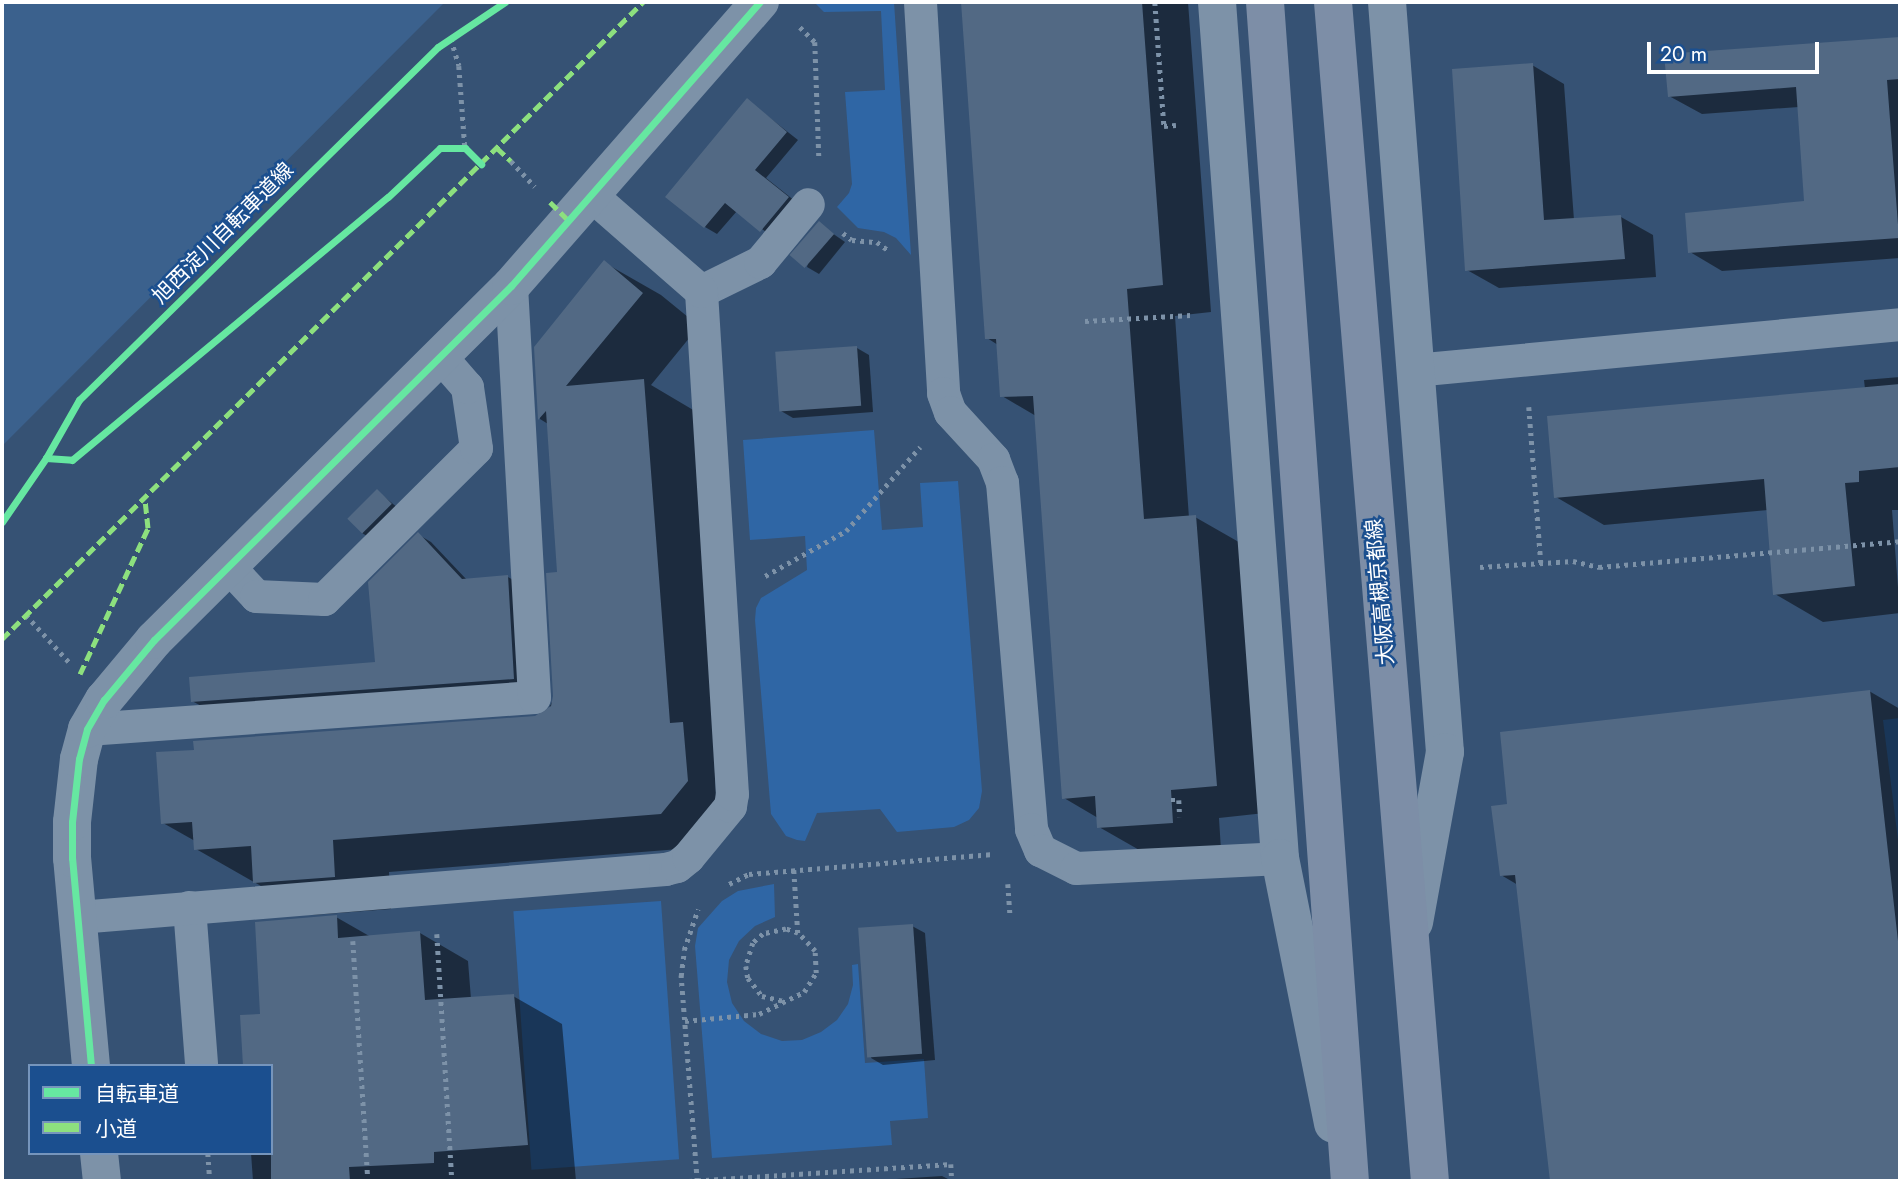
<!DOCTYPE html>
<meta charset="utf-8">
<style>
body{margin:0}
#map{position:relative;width:1902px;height:1183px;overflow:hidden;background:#365274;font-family:Jost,"Noto Sans JP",sans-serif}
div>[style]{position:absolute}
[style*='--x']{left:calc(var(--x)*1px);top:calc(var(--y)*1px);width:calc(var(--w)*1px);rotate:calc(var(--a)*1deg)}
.green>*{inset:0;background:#2f66a5;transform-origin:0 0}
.water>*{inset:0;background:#3b618d}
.shadow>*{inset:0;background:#0007}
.building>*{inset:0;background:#526984;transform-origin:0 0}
.path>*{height:4.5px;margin-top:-2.25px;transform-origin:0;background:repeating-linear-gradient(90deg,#7d92a8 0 3.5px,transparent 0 8.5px)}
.service>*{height:33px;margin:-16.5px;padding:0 16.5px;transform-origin:16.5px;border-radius:16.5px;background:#7d92a8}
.minor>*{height:38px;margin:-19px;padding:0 19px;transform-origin:19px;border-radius:19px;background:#7d92a8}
.primary>*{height:38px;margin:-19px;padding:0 19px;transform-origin:19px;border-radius:19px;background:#7d8ea7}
.quiet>*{height:5px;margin-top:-2.5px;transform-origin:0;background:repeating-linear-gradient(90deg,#8de07e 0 10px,transparent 0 15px)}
.cycleway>*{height:7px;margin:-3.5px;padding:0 3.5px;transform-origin:3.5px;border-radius:3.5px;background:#66e7a1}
span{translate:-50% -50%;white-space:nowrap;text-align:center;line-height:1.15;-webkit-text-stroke:5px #1b4f8f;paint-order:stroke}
.street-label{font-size:21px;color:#fff}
.frame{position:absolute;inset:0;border:4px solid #fff;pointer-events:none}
.legend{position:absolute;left:28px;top:1064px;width:245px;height:91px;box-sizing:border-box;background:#1b4f8f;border:2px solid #7695bc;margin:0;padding:9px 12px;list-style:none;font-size:21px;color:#fff}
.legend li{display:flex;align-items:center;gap:14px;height:35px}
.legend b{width:35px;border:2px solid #7695bc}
.scale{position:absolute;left:1647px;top:42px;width:172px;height:32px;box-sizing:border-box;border:4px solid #fff;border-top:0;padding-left:9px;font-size:21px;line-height:24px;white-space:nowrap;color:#fff;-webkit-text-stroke:5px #1b4f8f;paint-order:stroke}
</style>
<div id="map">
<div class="green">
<i style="clip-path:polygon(814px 2px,894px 2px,911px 255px,896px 238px,884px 232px,858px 228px,837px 207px,849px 193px,852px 184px,845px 92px,885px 90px,881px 11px,824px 12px)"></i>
<i style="clip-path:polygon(874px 430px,882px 530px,923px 527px,920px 483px,958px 481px,982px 791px,979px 808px,969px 820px,954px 827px,897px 832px,880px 809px,817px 813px,805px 841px,797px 840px,786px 836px,771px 814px,755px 620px,756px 608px,761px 598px,807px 570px,805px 536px,750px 540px,743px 440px)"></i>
<i style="clip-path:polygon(1900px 718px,1900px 856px,1883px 720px)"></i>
<i style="clip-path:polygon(774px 884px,775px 917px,755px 926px,739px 941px,729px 960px,727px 982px,732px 1003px,744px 1021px,761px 1034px,782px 1041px,802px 1040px,821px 1032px,837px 1020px,848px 1004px,853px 985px,852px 965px,858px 964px,865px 1063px,924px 1059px,928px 1118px,890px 1121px,892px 1145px,712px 1158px,695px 946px,698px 928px,722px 901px,738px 891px)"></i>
<i style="left:661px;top:901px;width:259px;height:148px;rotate:86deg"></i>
</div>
<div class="water">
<i style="clip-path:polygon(2px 2px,445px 2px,2px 446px)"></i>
</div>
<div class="shadow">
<i style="clip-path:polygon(963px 2px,1188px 2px,1211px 312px,1175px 316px,1189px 518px,1195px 517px,1244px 545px,1265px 813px,1219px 818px,1221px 850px,1148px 855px,1099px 827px,1098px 818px,1064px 798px,1036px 416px,1002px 396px,998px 345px,987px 338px)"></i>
<i style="clip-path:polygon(1900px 38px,1900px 258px,1722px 271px,1690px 252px,1806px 203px,1799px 107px,1702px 114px,1669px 96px,1666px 56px)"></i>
<i style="clip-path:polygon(1532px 65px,1564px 84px,1574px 220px,1621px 217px,1653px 235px,1656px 277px,1499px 288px,1467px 270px)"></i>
<i style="clip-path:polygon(747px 100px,798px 140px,766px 178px,800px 205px,773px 237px,737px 211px,717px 234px,705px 227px)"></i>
<i style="clip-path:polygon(819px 224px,845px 242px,819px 274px,807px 267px)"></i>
<i style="clip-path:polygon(605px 263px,661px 295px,699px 326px,651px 385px,700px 414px,718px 846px,389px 872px,391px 909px,312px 915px,196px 849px,195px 841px,163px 823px,546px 714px,555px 696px,559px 574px,548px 424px,540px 419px,536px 348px)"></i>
<i style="clip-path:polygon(857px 348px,869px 355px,873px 412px,793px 418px,781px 411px)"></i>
<i style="clip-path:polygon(1900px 377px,1900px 510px,1892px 510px,1900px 613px,1823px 622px,1775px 594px,1768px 510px,1604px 525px,1556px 497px,1865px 389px,1864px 380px)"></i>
<i style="clip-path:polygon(377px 491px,403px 512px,375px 541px,362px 533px)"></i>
<i style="clip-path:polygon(419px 535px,431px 542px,467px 580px,508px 577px,520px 584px,526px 685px,205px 708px,192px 701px,377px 664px)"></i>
<i style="clip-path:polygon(1869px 691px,1900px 709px,1900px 1181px,1552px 1181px,1518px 885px,1501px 875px,1509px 805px)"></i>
<i style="clip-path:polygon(336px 917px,371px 937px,420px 933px,468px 961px,471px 999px,513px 996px,562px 1024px,576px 1181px,253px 1181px,251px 1153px,271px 1153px,271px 1066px,261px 1015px)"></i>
<i style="clip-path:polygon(912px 926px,925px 933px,935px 1060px,883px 1065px,871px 1058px)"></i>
<i style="clip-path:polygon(942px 1176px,952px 1181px,896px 1181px,896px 1179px)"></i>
</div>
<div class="building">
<i style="clip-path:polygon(961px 2px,1142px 2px,1163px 285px,1127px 289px,1144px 519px,1196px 515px,1217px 786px,1171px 790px,1173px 823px,1097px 828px,1095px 796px,1062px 799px,1033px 396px,1000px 397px,996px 339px,985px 339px)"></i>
<i style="clip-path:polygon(1900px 37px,1900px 79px,1887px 80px,1899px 238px,1688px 253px,1685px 213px,1804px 201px,1796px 87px,1668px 97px,1664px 54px)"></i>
<i style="clip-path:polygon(1533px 63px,1544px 220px,1621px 215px,1625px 259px,1465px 271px,1452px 69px)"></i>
<i style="clip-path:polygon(747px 98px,787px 132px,755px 170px,789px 197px,760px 232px,725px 203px,704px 228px,665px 197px)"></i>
<i style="left:819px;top:221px;width:20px;height:45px;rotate:41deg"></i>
<i style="clip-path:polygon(604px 260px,643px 293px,566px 386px,644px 379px,670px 723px,683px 722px,688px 781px,661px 814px,333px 840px,335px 877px,253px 883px,251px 846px,194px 850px,192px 822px,161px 824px,156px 752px,194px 750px,193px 741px,535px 716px,551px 706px,553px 696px,546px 573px,557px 572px,546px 411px,538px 420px,534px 347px)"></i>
<i style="left:857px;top:346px;width:60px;height:82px;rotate:86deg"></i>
<i style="clip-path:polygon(1900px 384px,1900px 467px,1859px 471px,1859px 482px,1845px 483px,1855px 586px,1773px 595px,1764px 479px,1554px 498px,1547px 416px)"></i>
<i style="left:377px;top:489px;width:21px;height:42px;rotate:45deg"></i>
<i style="clip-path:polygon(418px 532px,462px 579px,508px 575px,514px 679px,191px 702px,189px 677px,375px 662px,368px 582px)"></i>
<i style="clip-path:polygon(1870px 690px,1900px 959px,1900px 1181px,1550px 1181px,1515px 875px,1500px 876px,1491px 806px,1507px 804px,1500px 732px)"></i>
<i style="clip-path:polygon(337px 915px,338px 938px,420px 931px,425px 1000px,514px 994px,528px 1145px,434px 1152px,434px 1163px,349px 1167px,350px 1181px,271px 1181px,271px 1066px,243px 1066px,240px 1015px,260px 1014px,255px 922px)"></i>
<i style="left:913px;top:924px;width:130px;height:55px;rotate:86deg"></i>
</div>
<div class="path">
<i style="--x:1155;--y:2;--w:124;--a:85.8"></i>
<i style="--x:1164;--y:126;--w:12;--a:-5"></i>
<i style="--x:800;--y:27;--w:21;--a:45"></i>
<i style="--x:815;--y:42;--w:117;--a:88"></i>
<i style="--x:451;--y:39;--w:28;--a:73"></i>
<i style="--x:459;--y:66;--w:82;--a:85.8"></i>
<i style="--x:511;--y:161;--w:35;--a:47"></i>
<i style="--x:843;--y:233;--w:11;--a:38"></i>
<i style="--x:852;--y:240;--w:25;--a:5"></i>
<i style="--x:877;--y:242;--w:14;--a:36"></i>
<i style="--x:1085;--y:321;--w:106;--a:-3.2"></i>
<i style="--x:1529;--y:407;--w:156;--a:85.6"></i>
<i style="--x:1480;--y:567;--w:93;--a:-3.7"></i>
<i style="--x:1573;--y:561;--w:27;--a:13"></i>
<i style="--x:1599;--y:567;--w:302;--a:-4.9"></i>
<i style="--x:765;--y:576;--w:93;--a:-29.1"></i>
<i style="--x:846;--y:531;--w:112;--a:-48.6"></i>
<i style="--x:26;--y:615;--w:65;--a:47.5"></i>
<i style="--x:1171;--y:800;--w:8;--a:0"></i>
<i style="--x:1179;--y:800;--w:17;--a:87"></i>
<i style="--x:794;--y:870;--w:63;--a:86.4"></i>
<i style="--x:729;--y:884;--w:22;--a:-27"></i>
<i style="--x:749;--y:874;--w:242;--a:-4.7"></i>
<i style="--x:1008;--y:884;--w:30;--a:86"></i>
<i style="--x:437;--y:934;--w:247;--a:86.5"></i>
<i style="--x:353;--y:941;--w:240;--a:86.4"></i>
<i style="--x:685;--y:1021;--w:74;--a:-5.4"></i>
<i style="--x:759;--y:1014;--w:50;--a:-26.1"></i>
<i style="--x:804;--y:992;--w:22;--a:-58"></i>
<i style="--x:816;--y:973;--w:22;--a:-93"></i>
<i style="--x:815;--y:951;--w:25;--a:-133"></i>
<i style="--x:798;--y:933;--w:13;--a:-162"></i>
<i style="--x:786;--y:929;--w:24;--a:168"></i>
<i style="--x:763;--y:934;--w:13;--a:138"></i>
<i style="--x:753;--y:943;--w:24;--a:107"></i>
<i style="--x:746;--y:966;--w:12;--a:81"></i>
<i style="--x:748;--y:978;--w:23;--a:52"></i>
<i style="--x:762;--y:996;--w:23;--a:13"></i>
<i style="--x:208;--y:1153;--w:28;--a:86"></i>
<i style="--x:689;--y:1181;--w:263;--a:-3.7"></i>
<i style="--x:951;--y:1164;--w:17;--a:87"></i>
<i style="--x:697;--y:1181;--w:206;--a:-94.5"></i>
<i style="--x:681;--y:976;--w:26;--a:-83"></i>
<i style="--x:684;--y:950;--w:43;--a:-71.1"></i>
</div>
<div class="service">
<i style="--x:920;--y:2;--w:392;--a:86.6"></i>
<i style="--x:943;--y:393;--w:20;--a:70"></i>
<i style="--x:950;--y:412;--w:64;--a:47.5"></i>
<i style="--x:993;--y:459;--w:25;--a:69"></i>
<i style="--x:1002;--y:482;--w:348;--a:85.2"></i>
<i style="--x:1031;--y:829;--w:23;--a:67"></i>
<i style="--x:1040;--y:850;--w:40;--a:26.6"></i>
<i style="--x:1076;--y:868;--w:204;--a:-2.8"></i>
<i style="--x:701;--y:291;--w:66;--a:-26.2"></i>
<i style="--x:760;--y:262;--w:75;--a:-50.4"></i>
<i style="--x:1414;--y:370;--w:488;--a:-5.4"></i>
<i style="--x:228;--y:566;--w:41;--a:47"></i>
<i style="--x:256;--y:596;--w:68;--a:2.5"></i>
<i style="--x:324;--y:599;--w:214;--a:-44.8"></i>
<i style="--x:476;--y:448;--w:62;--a:-98.4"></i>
<i style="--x:467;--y:387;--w:38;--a:-131"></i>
<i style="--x:87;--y:729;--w:448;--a:-4.1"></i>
<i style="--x:534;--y:697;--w:412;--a:-93.2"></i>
<i style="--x:189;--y:907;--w:157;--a:85.6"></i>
<i style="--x:78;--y:917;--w:589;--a:-4.67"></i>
<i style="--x:665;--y:869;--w:12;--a:-14"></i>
<i style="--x:677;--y:866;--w:14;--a:-39"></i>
<i style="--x:688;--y:857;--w:66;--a:-50.5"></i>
<i style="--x:730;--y:806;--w:12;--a:-81"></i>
<i style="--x:732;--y:794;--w:504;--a:-93.53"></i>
<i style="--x:701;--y:291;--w:145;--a:-138.9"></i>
</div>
<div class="minor">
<i style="--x:1217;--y:2;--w:858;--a:85.79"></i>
<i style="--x:1280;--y:858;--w:271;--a:78.7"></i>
<i style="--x:1387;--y:2;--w:752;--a:85.58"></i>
<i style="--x:1445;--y:752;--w:173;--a:100.3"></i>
<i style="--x:91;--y:1066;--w:209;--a:-95.2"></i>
<i style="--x:72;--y:858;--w:36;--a:-90"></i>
<i style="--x:72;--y:822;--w:63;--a:-83.7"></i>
<i style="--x:79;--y:759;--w:31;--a:-75"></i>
<i style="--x:87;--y:729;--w:34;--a:-60"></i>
<i style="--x:104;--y:700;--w:78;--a:-50.2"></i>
<i style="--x:154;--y:640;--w:503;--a:-44.76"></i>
<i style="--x:511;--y:286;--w:378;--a:-48.8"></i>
<i style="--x:99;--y:1153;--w:28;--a:84"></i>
</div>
<div class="primary">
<i style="--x:1265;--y:2;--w:1182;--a:85.88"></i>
<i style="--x:1333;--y:2;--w:1183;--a:85.3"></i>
</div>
<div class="quiet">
<i style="--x:497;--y:148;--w:19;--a:43"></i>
<i style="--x:550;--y:202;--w:27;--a:45"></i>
<i style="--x:2;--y:639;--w:904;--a:-44.82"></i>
<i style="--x:80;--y:674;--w:161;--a:-65"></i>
<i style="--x:148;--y:528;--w:31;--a:-96"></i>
</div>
<div class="cycleway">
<i style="--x:46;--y:458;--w:26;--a:4"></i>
<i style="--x:72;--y:460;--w:411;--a:-39.8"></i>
<i style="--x:388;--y:197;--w:71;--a:-43.3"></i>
<i style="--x:440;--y:148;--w:25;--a:0"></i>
<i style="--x:465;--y:148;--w:23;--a:45"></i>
<i style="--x:2;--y:522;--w:78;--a:-55.5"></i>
<i style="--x:46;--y:458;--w:67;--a:-60.4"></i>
<i style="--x:79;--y:400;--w:503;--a:-44.52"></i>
<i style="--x:438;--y:47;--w:81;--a:-33.9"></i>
<i style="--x:91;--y:1066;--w:209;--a:-95.2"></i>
<i style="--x:72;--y:858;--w:36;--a:-90"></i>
<i style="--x:72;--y:822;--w:63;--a:-83.7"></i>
<i style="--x:79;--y:759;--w:31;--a:-75"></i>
<i style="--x:87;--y:729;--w:34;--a:-60"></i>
<i style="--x:104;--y:700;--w:78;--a:-50.2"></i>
<i style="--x:154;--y:640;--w:503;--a:-44.76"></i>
<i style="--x:511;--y:286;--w:378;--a:-48.8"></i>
</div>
<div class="street-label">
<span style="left:223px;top:233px;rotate:-45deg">旭西淀川自転車道線</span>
<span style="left:1380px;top:592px;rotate:-95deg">大阪高槻京都線</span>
</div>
<div class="frame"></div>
<ul class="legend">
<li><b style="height:9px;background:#66e7a1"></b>自転車道</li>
<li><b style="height:9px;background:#8de07e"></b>小道</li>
</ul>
<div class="scale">20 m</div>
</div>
